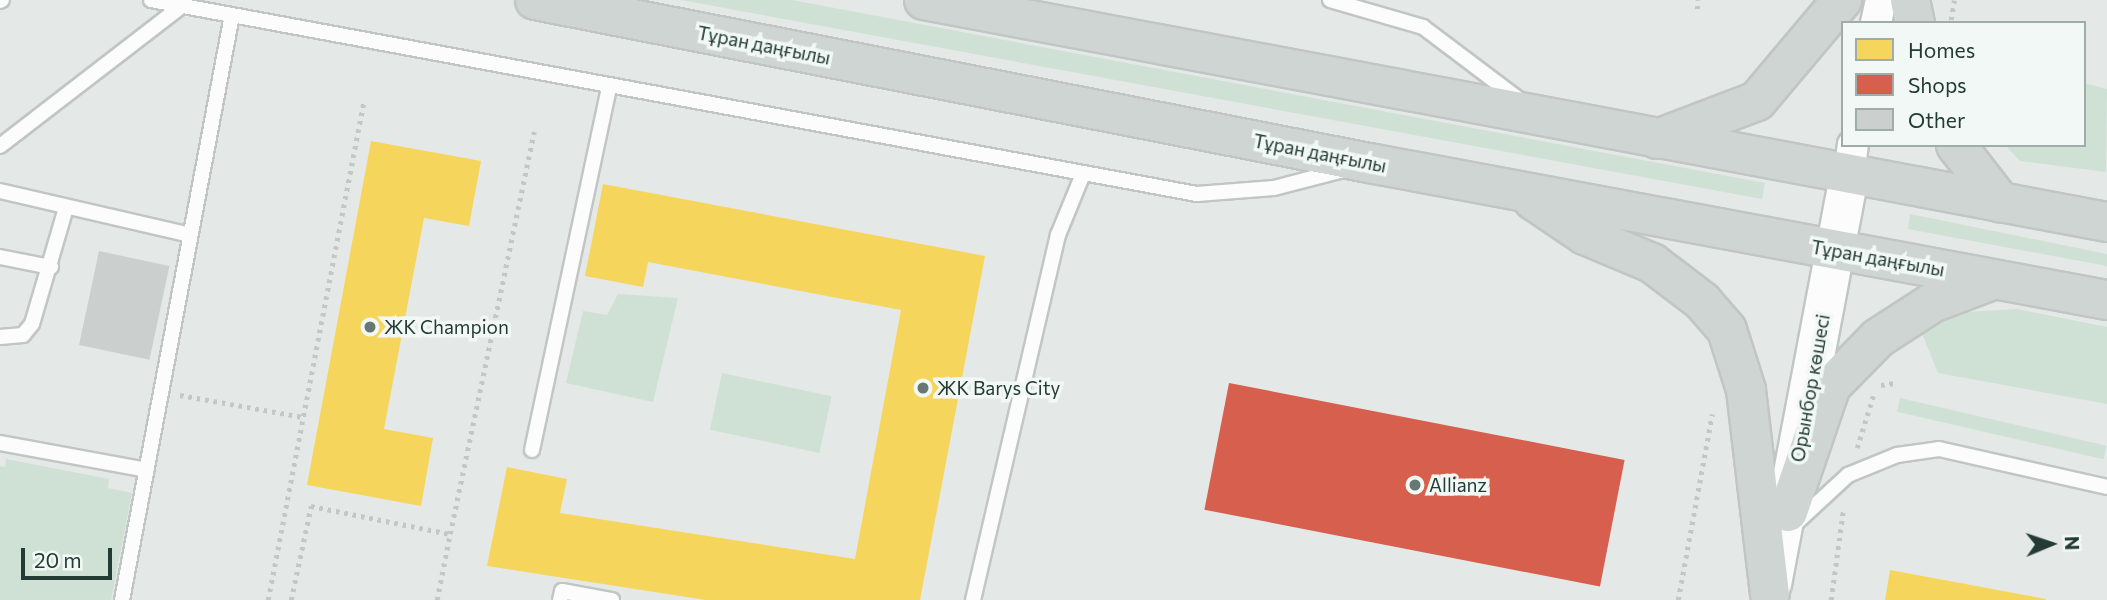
<!DOCTYPE html>
<meta charset="utf-8">
<style>
body{margin:0}
#map{position:relative;width:2107px;height:600px;overflow:hidden;background:#e4e9e7;font-family:Commissioner,sans-serif}
div>[style]{position:absolute}
[style*='--x']{left:calc(var(--x)*1px);top:calc(var(--y)*1px);width:calc(var(--w)*1px);rotate:calc(var(--a)*1deg)}
.green>*{inset:0;background:#cee1d4;transform-origin:0 0}
.homes>*{inset:0;background:#f6d55c}
.shops>*{inset:0;background:#d6604d;transform-origin:0 0}
.building>*{inset:0;background:#cbd0ce;transform-origin:0 0}
.path>*{height:4.5px;margin-top:-2.25px;transform-origin:0;background:repeating-linear-gradient(90deg,#c1c9c5 0 3.5px,transparent 0 8.5px)}
.roads{filter:drop-shadow(2px 0 #c1c6c4) drop-shadow(-2px 0 #c1c6c4) drop-shadow(0 2px #c1c6c4) drop-shadow(0 -2px #c1c6c4)}
.lane>*{height:14px;margin:-7px;padding:0 7px;transform-origin:7px;border-radius:7px;background:#fbfcfb}
.street>*{height:30px;margin:-15px;padding:0 15px;transform-origin:15px;border-radius:15px;background:#fbfcfb}
.secondary>*{height:38px;margin:-19px;padding:0 19px;transform-origin:19px;border-radius:19px;background:#fbfcfb}
.primary>*{height:38px;margin:-19px;padding:0 19px;transform-origin:19px;border-radius:19px;background:#ced5d3}
.dots>*{width:19px;height:19px;translate:-50% -50%;box-sizing:border-box;border:4px solid #f2f8f5;border-radius:50%}
span{translate:-50% -50%;white-space:nowrap;text-align:center;line-height:1.15;-webkit-text-stroke:7px #f2f8f5;paint-order:stroke}
.street-label{font-size:19px;color:#233b34}
.poi-label{font-size:19px;color:#233b34}
.left{translate:0 -50%;text-align:left}
.legend{position:absolute;left:1841px;top:21px;width:245px;height:126px;box-sizing:border-box;background:#f2f8f5;border:2px solid #9faca8;margin:0;padding:9px 12px;list-style:none;font-size:21px;color:#233b34}
.legend li{display:flex;align-items:center;gap:14px;height:35px}
.legend b{width:35px;border:2px solid #9faca8}
.north{position:absolute;left:2016px;top:509px;width:70px;height:70px;-webkit-text-stroke:5px #f2f8f5;paint-order:stroke;rotate:88deg;font-size:19px;font-weight:700;line-height:28px;text-align:center;color:#233b34}
.north::after{content:'';display:block;margin:auto;width:24px;height:32px;background:#233b34;clip-path:polygon(50% 0,100% 100%,50% 72%,0 100%)}
.scale{position:absolute;left:21px;top:548px;width:91px;height:32px;box-sizing:border-box;border:4px solid #233b34;border-top:0;padding-left:9px;font-size:21px;line-height:24px;white-space:nowrap;color:#233b34;-webkit-text-stroke:5px #f2f8f5;paint-order:stroke}
</style>
<div id="map">
<div class="green">
<i style="clip-path:polygon(681px 0,792px 0,1765px 183px,1762px 199px)"></i>
<i style="clip-path:polygon(2084px 83px,2107px 89px,2106px 172px,2020px 161px,2005px 145px,2084px 145px)"></i>
<i style="clip-path:polygon(1910px 214px,2107px 254px,2107px 266px,1908px 229px)"></i>
<i style="clip-path:polygon(618px 294px,678px 298px,653px 402px,566px 383px,583px 311px,607px 315px)"></i>
<i style="clip-path:polygon(2017px 309px,2107px 327px,2107px 404px,1938px 373px,1921px 331px,1966px 312px)"></i>
<i style="left:722px;top:373px;width:112px;height:58px;rotate:12deg"></i>
<i style="left:1900px;top:398px;width:212px;height:14px;rotate:13deg"></i>
<i style="clip-path:polygon(6px 459px,109px 479px,108px 488px,132px 493px,111px 600px,0 600px,0 466px,5px 467px)"></i>
</div>
<div class="homes">
<i style="clip-path:polygon(371px 141px,481px 161px,469px 226px,424px 218px,384px 429px,433px 438px,421px 506px,307px 485px)"></i>
<i style="clip-path:polygon(603px 184px,985px 256px,920px 600px,706px 600px,487px 566px,507px 467px,567px 479px,560px 513px,855px 559px,901px 310px,648px 262px,643px 287px,585px 276px)"></i>
<i style="clip-path:polygon(1890px 570px,2046px 599px,2046px 600px,1885px 600px)"></i>
</div>
<div class="shops">
<i style="left:1229px;top:383px;width:403px;height:129px;rotate:11deg"></i>
</div>
<div class="building">
<i style="left:99px;top:251px;width:72px;height:96px;rotate:12deg"></i>
</div>
<div class="path">
<i style="--x:1697;--y:9;--w:9;--a:-84"></i>
<i style="--x:1951;--y:20;--w:20;--a:-81"></i>
<i style="--x:1881;--y:385;--w:14;--a:-8"></i>
<i style="--x:180;--y:395;--w:125;--a:10.1"></i>
<i style="--x:1857;--y:448;--w:58;--a:-72.8"></i>
<i style="--x:268;--y:600;--w:509;--a:-79.13"></i>
<i style="--x:291;--y:600;--w:96;--a:-78"></i>
<i style="--x:311;--y:506;--w:142;--a:11.4"></i>
<i style="--x:450;--y:534;--w:411;--a:-78.2"></i>
<i style="--x:437;--y:600;--w:67;--a:-78.9"></i>
<i style="--x:1678;--y:600;--w:189;--a:-79.6"></i>
<i style="--x:1831;--y:600;--w:90;--a:-82.3"></i>
</div>
<div class="roads">
<div class="lane">
<i style="--x:151;--y:0;--w:1064;--a:10.51"></i>
<i style="--x:1197;--y:194;--w:77;--a:-4.5"></i>
<i style="--x:1274;--y:188;--w:71;--a:-14.6"></i>
<i style="--x:1330;--y:0;--w:97;--a:16.2"></i>
<i style="--x:1423;--y:27;--w:121;--a:37"></i>
<i style="--x:0;--y:1;--w:2;--a:-27"></i>
<i style="--x:0;--y:146;--w:230;--a:-37.6"></i>
<i style="--x:0;--y:191;--w:195;--a:13"></i>
<i style="--x:0;--y:257;--w:52;--a:11.1"></i>
<i style="--x:0;--y:337;--w:23;--a:-5"></i>
<i style="--x:23;--y:335;--w:14;--a:-51"></i>
<i style="--x:32;--y:324;--w:121;--a:-73.7"></i>
<i style="--x:0;--y:443;--w:149;--a:10.4"></i>
<i style="--x:532;--y:450;--w:371;--a:-78"></i>
<i style="--x:1796;--y:523;--w:71;--a:-42.7"></i>
<i style="--x:1848;--y:475;--w:53;--a:-22.2"></i>
<i style="--x:1897;--y:455;--w:42;--a:-8.1"></i>
<i style="--x:1939;--y:449;--w:172;--a:12.7"></i>
<i style="--x:122;--y:600;--w:595;--a:-79.35"></i>
<i style="--x:560;--y:600;--w:9;--a:-77"></i>
<i style="--x:562;--y:591;--w:51;--a:10.2"></i>
<i style="--x:973;--y:600;--w:375;--a:-76.9"></i>
<i style="--x:1058;--y:235;--w:66;--a:-67.7"></i>
</div>
<div class="street">
<i style="--x:1876;--y:23;--w:24;--a:-78"></i>
<i style="--x:1849;--y:176;--w:31;--a:-83"></i>
</div>
<div class="secondary">
<i style="--x:1772;--y:584;--w:415;--a:-79.3"></i>
</div>
<div class="primary">
<i style="--x:535;--y:0;--w:850;--a:11.06"></i>
<i style="--x:1369;--y:163;--w:751;--a:10.52"></i>
<i style="--x:924;--y:0;--w:1204;--a:10.63"></i>
<i style="--x:1910;--y:0;--w:24;--a:78"></i>
<i style="--x:1657;--y:139;--w:107;--a:-20.8"></i>
<i style="--x:1757;--y:101;--w:132;--a:-49.9"></i>
<i style="--x:1956;--y:145;--w:73;--a:52.2"></i>
<i style="--x:1533;--y:200;--w:63;--a:33.9"></i>
<i style="--x:1585;--y:235;--w:73;--a:22.7"></i>
<i style="--x:1652;--y:263;--w:63;--a:37.2"></i>
<i style="--x:1702;--y:301;--w:38;--a:49"></i>
<i style="--x:1727;--y:330;--w:63;--a:72.4"></i>
<i style="--x:1746;--y:390;--w:205;--a:83.3"></i>
<i style="--x:1788;--y:512;--w:133;--a:-71.2"></i>
<i style="--x:1831;--y:386;--w:67;--a:-45.6"></i>
<i style="--x:1878;--y:338;--w:64;--a:-32.9"></i>
<i style="--x:1932;--y:303;--w:65;--a:-20.7"></i>
</div>
</div>
<div class="dots">
<i style="left:370px;top:327px;background:#677873"></i>
<i style="left:923px;top:388px;background:#677873"></i>
<i style="left:1415px;top:485px;background:#677873"></i>
</div>
<div class="street-label">
<span style="left:764px;top:45px;rotate:11deg">Тұран даңғылы</span>
<span style="left:1320px;top:153px;rotate:11deg">Тұран даңғылы</span>
<span style="left:1878px;top:258px;rotate:10deg">Тұран даңғылы</span>
<span style="left:1810px;top:388px;rotate:-80deg">Орынбор көшесі</span>
</div>
<div class="poi-label">
<span class="left" style="left:384px;top:327px">ЖК Champion</span>
<span class="left" style="left:937px;top:388px">ЖК Barys City</span>
<span class="left" style="left:1429px;top:485px">Allianz</span>
</div>
<ul class="legend">
<li><b style="height:19px;background:#f6d55c"></b>Homes</li>
<li><b style="height:19px;background:#d6604d"></b>Shops</li>
<li><b style="height:19px;background:#cbd0ce"></b>Other</li>
</ul>
<div class="north">N</div>
<div class="scale">20 m</div>
</div>
